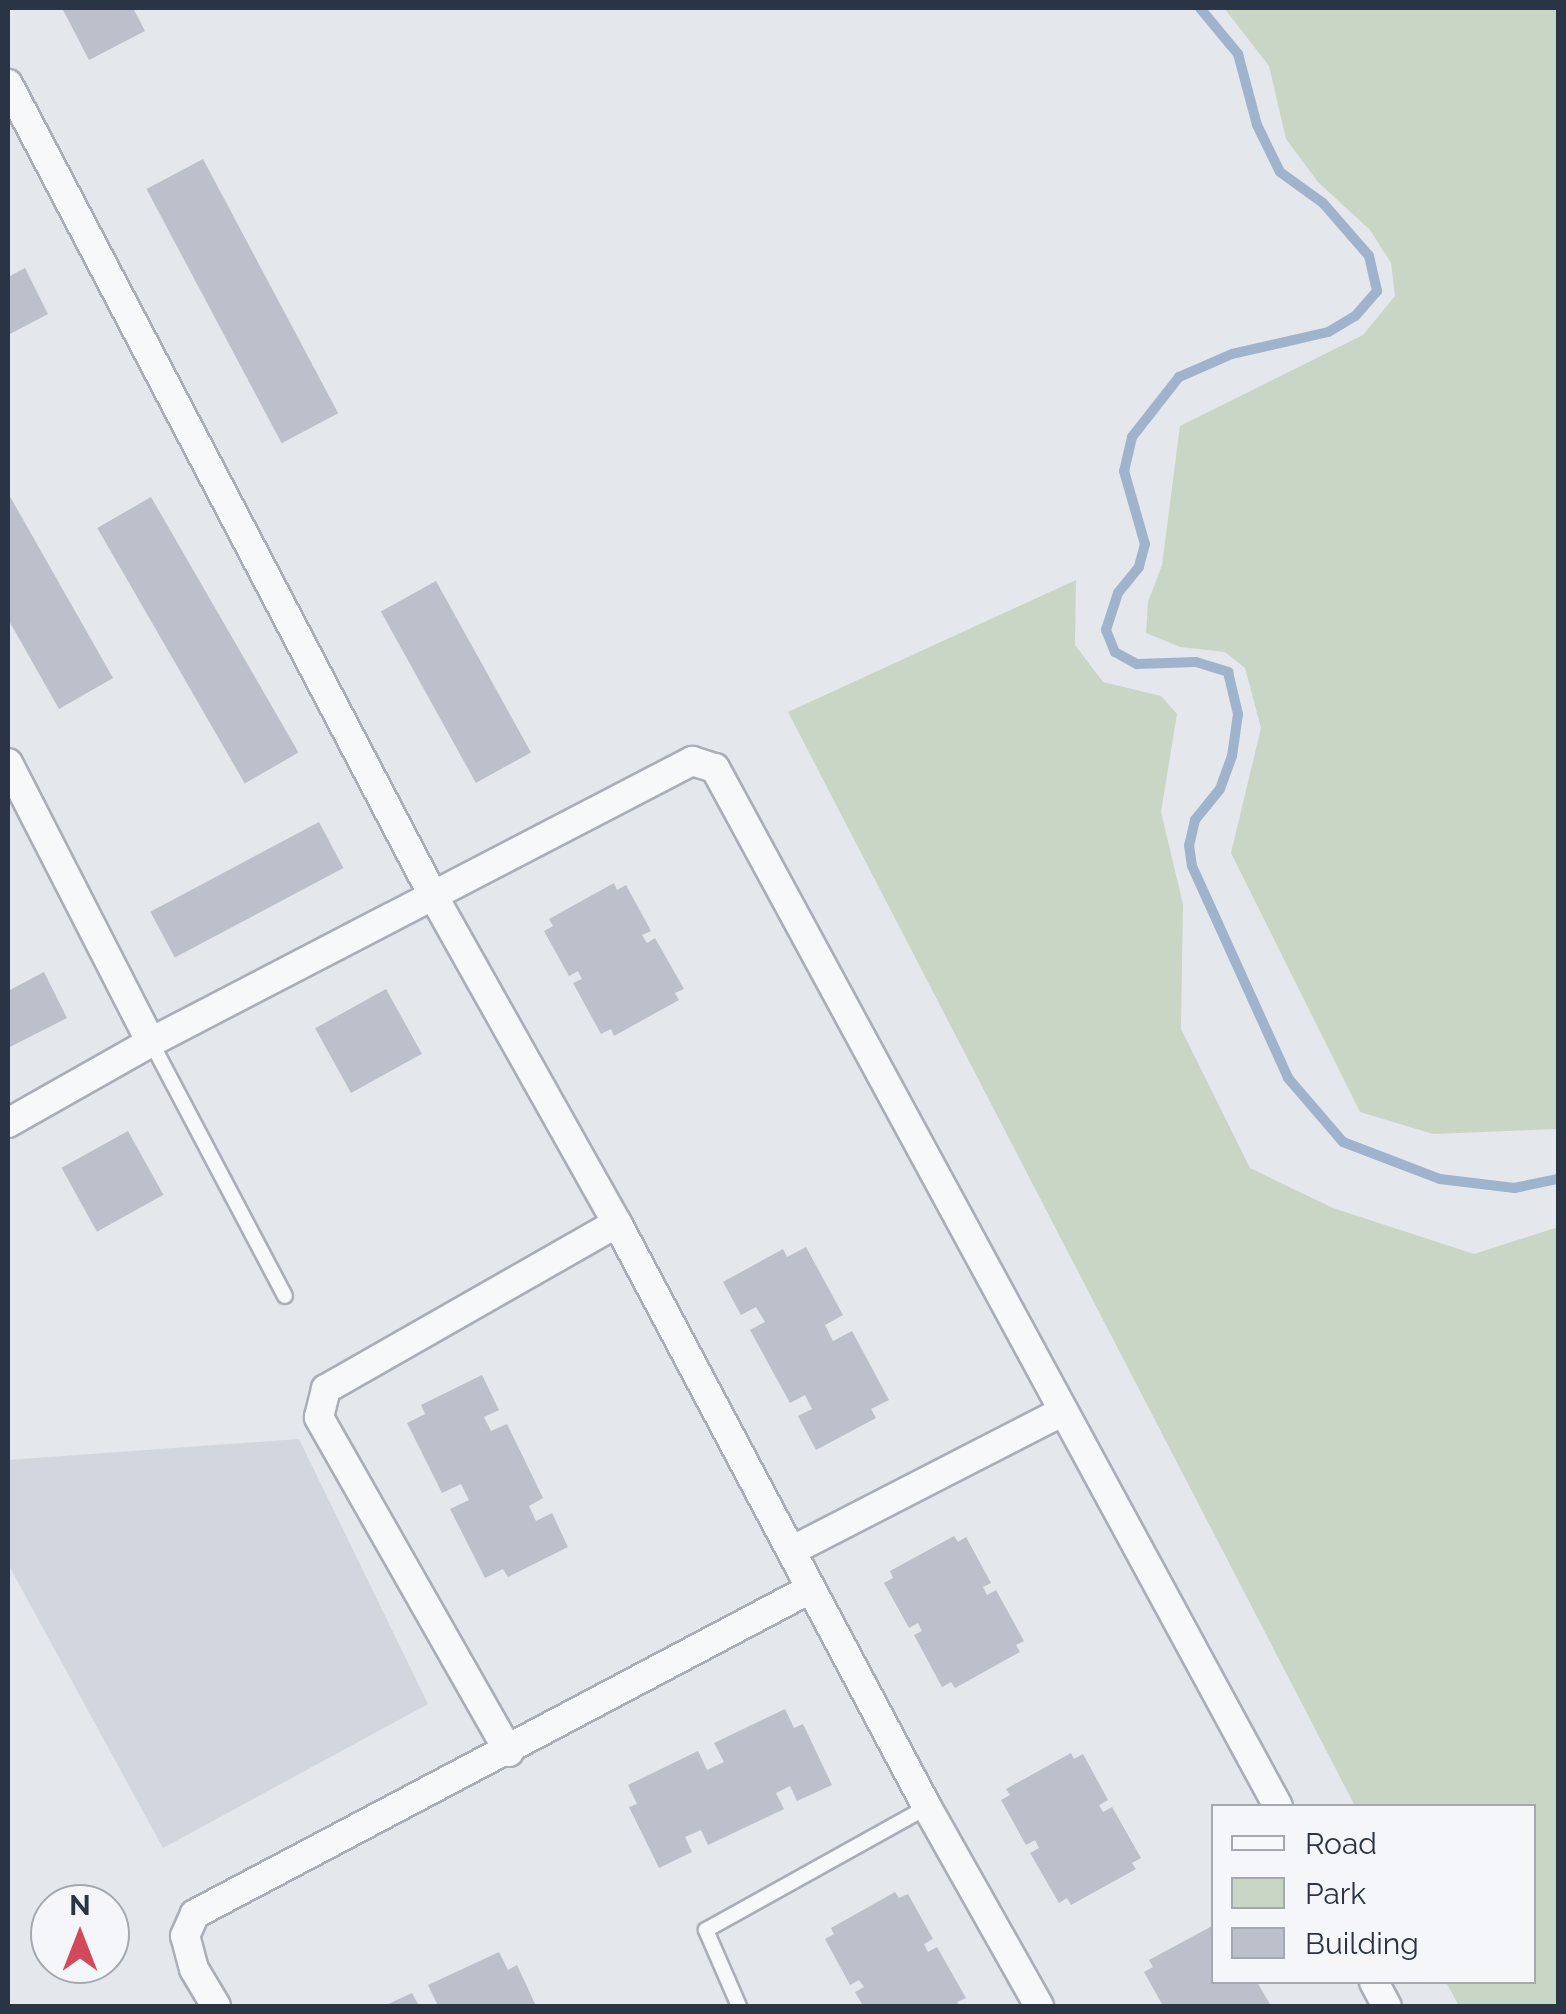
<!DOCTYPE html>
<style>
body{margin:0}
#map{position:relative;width:1566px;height:2014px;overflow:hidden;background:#e4e7ec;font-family:Raleway,sans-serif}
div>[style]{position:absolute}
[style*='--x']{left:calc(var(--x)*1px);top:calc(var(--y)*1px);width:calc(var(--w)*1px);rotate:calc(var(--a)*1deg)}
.built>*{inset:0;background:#d2d6de}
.green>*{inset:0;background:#c9d6c5}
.stream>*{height:10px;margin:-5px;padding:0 5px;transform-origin:5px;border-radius:5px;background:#9fb4cc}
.building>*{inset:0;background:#bbc0ca;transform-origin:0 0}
.roads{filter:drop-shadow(2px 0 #a9aeb7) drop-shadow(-2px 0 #a9aeb7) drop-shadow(0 2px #a9aeb7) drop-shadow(0 -2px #a9aeb7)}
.service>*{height:14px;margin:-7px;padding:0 7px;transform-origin:7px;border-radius:7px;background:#f7f8fa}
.minor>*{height:28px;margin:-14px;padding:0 14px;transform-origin:14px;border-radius:14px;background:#f7f8fa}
span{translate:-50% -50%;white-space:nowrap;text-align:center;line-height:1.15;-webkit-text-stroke:9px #f4f6f9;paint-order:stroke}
.frame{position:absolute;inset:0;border:10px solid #2b3445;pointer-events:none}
.legend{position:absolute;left:1211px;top:1804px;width:325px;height:180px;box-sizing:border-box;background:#f4f6f9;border:2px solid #a4a8b1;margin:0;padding:12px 18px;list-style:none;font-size:30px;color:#2b3445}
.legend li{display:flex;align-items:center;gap:20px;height:50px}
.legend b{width:50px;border:2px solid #a4a8b1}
.north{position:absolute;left:30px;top:1884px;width:100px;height:100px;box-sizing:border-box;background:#f4f6f9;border:2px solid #a4a8b1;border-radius:50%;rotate:0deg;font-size:28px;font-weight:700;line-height:40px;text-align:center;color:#2b3445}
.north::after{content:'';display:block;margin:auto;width:35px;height:45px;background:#d1495b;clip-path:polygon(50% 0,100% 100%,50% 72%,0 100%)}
</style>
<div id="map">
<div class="built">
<i style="clip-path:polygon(299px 1439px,428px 1704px,163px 1848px,8px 1564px,8px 1460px)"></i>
</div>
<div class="green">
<i style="clip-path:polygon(1224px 8px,1558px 8px,1558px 1129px,1433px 1134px,1360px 1112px,1231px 853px,1261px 728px,1245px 668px,1225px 652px,1180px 647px,1146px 633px,1148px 602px,1162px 565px,1180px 426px,1363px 335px,1395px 296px,1391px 263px,1370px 230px,1318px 182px,1286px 139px,1269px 66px)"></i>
<i style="clip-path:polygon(1076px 580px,1075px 645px,1103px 682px,1161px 696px,1177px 714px,1161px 812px,1183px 904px,1181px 1029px,1250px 1168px,1333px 1208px,1474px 1254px,1558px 1227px,1558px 2006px,1459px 2006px,1446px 1982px,1534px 1982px,1534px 1806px,1355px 1806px,788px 712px)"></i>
</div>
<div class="stream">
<i style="--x:1200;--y:8;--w:60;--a:50.4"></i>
<i style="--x:1238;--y:54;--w:73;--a:75"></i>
<i style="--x:1257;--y:125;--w:52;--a:63.9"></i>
<i style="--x:1280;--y:172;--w:53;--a:35.8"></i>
<i style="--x:1323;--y:203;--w:70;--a:49"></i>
<i style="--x:1369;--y:256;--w:36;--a:77"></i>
<i style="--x:1377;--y:291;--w:33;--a:131"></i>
<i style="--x:1355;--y:316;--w:31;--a:149"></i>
<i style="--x:1328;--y:332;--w:98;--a:167.1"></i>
<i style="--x:1232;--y:354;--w:58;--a:156.5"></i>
<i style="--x:1179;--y:377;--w:76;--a:128.1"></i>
<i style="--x:1132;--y:437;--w:35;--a:103"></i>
<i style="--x:1124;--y:471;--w:76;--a:74"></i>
<i style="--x:1145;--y:544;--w:24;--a:105"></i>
<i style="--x:1139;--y:567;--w:33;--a:129"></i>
<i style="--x:1118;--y:593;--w:39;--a:108"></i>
<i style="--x:1106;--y:630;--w:24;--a:68"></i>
<i style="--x:1115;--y:652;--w:25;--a:29"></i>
<i style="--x:1137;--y:664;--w:59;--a:-1.9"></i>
<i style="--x:1196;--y:662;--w:34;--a:17"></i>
<i style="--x:1228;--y:672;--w:43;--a:76.6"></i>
<i style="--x:1238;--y:714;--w:42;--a:98.1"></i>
<i style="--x:1232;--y:756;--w:35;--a:110"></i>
<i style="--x:1220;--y:789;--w:40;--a:129"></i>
<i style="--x:1195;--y:820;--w:26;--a:103"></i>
<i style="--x:1189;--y:845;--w:21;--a:82"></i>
<i style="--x:1192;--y:866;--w:233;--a:65.6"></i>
<i style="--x:1288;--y:1078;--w:84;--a:49.3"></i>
<i style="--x:1343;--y:1142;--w:104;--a:20.9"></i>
<i style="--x:1440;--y:1179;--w:75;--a:6.9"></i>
<i style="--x:1514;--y:1188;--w:45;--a:-11.6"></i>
</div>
<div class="building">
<i style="clip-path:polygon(62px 8px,133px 8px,145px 31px,89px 60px)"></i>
<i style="left:203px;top:159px;width:288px;height:64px;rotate:62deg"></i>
<i style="clip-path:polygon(25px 268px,48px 314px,8px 335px,8px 277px)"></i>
<i style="clip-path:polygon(8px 493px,113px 678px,59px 709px,8px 619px)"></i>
<i style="left:151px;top:497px;width:295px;height:62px;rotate:60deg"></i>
<i style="left:436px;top:581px;width:196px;height:63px;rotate:61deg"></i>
<i style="left:319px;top:822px;width:52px;height:191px;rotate:62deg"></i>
<i style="clip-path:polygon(614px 883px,617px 890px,626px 885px,651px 931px,642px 935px,647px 943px,655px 938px,684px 989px,675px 993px,679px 1000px,614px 1036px,611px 1029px,601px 1034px,573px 983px,582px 979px,578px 971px,569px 976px,544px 931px,553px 926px,549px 919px)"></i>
<i style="clip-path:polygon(44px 972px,67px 1018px,8px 1048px,8px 991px)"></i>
<i style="left:386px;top:989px;width:74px;height:81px;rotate:61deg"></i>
<i style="left:128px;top:1131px;width:73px;height:76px;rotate:61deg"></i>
<i style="clip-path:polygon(806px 1247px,843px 1315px,825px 1325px,833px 1341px,852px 1331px,889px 1400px,871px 1409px,876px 1418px,816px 1450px,798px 1416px,812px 1409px,805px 1395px,790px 1403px,750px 1330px,765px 1322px,756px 1307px,741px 1315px,723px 1282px,783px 1249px,787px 1257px)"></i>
<i style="clip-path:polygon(482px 1375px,499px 1410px,484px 1417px,491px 1431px,507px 1424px,543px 1498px,529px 1506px,536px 1521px,552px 1513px,568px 1547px,508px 1577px,503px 1569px,485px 1578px,450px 1509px,469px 1500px,461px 1484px,442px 1493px,407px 1423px,425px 1414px,421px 1405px)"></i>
<i style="clip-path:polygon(954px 1536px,958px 1542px,966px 1537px,991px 1583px,983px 1587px,987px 1595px,996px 1590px,1024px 1641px,1016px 1645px,1020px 1652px,955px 1688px,951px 1682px,942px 1687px,914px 1635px,922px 1631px,918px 1623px,909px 1628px,884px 1583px,893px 1578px,890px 1571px)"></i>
<i style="clip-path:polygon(785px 1709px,794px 1728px,803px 1724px,832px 1785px,797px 1801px,790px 1786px,776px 1793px,784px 1809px,708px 1845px,701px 1830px,685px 1837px,692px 1852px,659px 1868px,629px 1807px,637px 1804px,628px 1785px,698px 1751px,707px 1770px,724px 1762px,714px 1743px)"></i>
<i style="clip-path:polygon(1071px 1753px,1074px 1759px,1083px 1754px,1108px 1800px,1099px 1805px,1103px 1812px,1112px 1807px,1141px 1858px,1132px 1863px,1136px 1869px,1071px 1905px,1067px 1898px,1059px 1903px,1030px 1853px,1039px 1848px,1035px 1840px,1026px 1845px,1001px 1800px,1010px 1795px,1006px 1789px)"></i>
<i style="clip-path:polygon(895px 1892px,899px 1898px,908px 1894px,933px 1939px,924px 1944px,928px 1952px,937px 1947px,966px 1998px,957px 2002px,959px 2006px,863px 2006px,855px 1992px,864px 1987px,859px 1980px,850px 1985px,825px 1939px,834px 1934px,831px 1928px)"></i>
<i style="clip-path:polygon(1214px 1925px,1214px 1982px,1257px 1982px,1271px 2006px,1163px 2006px,1144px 1972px,1153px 1967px,1149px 1960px)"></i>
<i style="clip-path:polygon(499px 1952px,508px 1970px,517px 1965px,536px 2006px,438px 2006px,428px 1985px)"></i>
<i style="clip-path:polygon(412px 1993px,419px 2006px,384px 2006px)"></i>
</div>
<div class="roads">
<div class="service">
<i style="--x:151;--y:1042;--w:287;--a:62.2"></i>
<i style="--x:739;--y:2006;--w:83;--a:-113.5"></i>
<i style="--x:706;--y:1930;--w:253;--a:-29.1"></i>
</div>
<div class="minor">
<i style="--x:8;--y:84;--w:918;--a:62.35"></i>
<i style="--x:434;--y:897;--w:374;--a:60.7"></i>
<i style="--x:617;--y:1223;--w:661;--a:62.04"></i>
<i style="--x:927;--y:1807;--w:228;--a:60.6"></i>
<i style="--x:8;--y:763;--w:314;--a:62.9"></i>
<i style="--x:8;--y:1123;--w:164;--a:-29.5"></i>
<i style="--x:151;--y:1042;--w:610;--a:-27.45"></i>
<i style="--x:692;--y:761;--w:24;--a:17"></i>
<i style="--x:715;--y:768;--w:1181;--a:61.53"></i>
<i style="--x:793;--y:1550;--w:302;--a:-27.2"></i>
<i style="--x:509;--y:1752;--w:385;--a:-119.6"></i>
<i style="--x:319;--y:1417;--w:29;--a:-76"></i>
<i style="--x:326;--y:1389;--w:335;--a:-29.7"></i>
<i style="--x:1374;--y:1982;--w:27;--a:62"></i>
<i style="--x:216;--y:2006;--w:43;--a:-120.7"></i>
<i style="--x:194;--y:1969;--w:34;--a:-105"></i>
<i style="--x:185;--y:1936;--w:24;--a:-66"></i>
<i style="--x:195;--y:1914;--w:696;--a:-27.85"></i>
</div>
</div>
<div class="frame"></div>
<ul class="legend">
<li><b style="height:12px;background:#f7f8fa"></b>Road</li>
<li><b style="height:28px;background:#c9d6c5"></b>Park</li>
<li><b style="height:28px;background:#bbc0ca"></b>Building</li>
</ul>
<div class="north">N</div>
</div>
